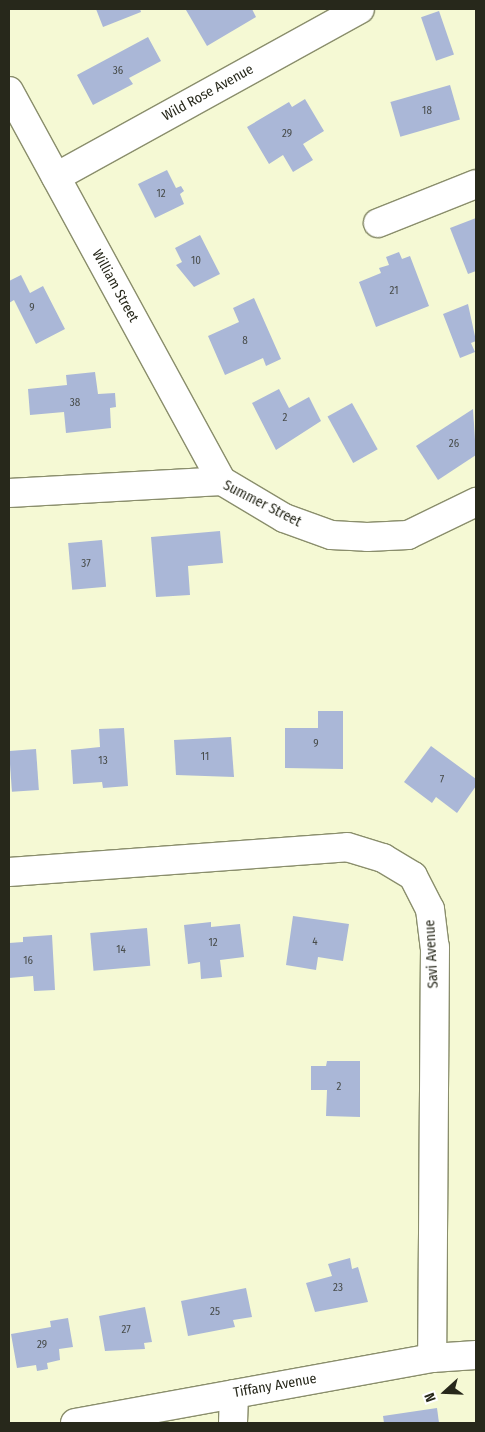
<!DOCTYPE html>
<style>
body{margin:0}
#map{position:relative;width:485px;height:1432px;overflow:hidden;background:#f5f9d4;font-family:"Fira Sans Condensed",sans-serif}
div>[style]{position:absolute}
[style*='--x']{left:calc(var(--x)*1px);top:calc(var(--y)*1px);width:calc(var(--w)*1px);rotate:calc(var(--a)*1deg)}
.building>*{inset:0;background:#aab7d7;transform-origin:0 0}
.roads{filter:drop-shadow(1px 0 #8a8e6c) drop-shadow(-1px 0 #8a8e6c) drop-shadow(0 1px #8a8e6c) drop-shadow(0 -1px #8a8e6c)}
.street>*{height:28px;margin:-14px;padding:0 14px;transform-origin:14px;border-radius:14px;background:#fff}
span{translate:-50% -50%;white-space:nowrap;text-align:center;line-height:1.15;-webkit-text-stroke:4px #fff;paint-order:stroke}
.number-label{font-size:11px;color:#484c4a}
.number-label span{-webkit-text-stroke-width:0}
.street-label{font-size:14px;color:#27281b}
.frame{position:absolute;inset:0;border:10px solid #27281b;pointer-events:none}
.north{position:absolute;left:420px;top:1367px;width:50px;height:50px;-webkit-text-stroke:4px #fff;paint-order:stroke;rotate:250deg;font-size:14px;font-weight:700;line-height:20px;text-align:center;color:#27281b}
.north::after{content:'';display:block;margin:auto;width:18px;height:22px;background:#27281b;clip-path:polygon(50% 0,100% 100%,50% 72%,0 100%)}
</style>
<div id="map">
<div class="building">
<i style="clip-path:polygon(96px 9px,140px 9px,141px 12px,103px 27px)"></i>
<i style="clip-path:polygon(252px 9px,256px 17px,207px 46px,186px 10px)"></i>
<i style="left:439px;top:11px;width:46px;height:19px;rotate:71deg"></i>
<i style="clip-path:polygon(148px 37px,161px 61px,129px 78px,133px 84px,93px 105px,77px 75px)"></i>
<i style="left:450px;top:85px;width:36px;height:62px;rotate:74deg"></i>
<i style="clip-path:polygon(305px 99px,324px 131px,303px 144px,313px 160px,293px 172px,283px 155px,269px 164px,247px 127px,289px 102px,292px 107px)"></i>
<i style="clip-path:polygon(167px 170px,176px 188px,181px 186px,184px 191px,180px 194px,184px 204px,155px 218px,138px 184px)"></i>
<i style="clip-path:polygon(476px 218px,476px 271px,468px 274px,450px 228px)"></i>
<i style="clip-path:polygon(200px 235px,220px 274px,194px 287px,176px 265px,182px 262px,175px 248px)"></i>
<i style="clip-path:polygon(399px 252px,402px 259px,410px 256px,429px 306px,376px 327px,359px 282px,381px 273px,379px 268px,389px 265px,386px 257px)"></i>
<i style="clip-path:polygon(21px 275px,30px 293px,43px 286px,65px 329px,36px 344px,14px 300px,9px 303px,9px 281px)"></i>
<i style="clip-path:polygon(254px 298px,281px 359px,266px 366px,263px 358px,225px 375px,208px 336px,239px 322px,233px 308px)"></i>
<i style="clip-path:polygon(468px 304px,476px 341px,471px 343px,475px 352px,460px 358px,443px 314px)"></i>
<i style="clip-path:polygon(95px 372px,98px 394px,115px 393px,116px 407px,110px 408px,111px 428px,66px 433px,64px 412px,30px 415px,28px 389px,67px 385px,66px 375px)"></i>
<i style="clip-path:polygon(279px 389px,289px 408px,309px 397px,321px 421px,276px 450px,252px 403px)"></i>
<i style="left:352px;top:403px;width:53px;height:28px;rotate:61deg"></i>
<i style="clip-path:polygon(473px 409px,476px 455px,438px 480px,416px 446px)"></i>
<i style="clip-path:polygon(220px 531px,223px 563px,188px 566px,190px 595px,156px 597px,151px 537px)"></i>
<i style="left:102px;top:540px;width:47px;height:34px;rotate:85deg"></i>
<i style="clip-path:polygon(318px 711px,343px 711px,343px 769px,285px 768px,285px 728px,318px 728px)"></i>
<i style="clip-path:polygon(124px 728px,128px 786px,103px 788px,102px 782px,73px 784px,71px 750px,100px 747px,99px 729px)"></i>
<i style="clip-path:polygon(231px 737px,234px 777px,176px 775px,174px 740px)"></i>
<i style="clip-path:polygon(431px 746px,476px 779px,476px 786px,457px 813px,436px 797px,432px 803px,404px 782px)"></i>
<i style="left:36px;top:749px;width:41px;height:27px;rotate:86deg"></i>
<i style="clip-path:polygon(293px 916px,349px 924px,343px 961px,318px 957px,316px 970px,286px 965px)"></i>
<i style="clip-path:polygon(211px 922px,211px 927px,240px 924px,244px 957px,220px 960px,222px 977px,201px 979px,200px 962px,188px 964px,184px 925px)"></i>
<i style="left:147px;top:928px;width:38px;height:57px;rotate:85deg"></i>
<i style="clip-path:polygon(52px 935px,55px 990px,34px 991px,33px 976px,9px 978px,9px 943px,23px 942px,23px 937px)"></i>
<i style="clip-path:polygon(327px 1061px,360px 1061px,360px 1117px,326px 1116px,327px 1090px,311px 1090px,311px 1066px,326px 1066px)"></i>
<i style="clip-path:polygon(350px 1258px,352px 1269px,358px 1267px,368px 1302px,315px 1312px,306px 1283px,332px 1276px,328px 1264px)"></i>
<i style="clip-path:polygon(246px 1288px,252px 1317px,233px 1320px,235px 1327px,188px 1336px,181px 1301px)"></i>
<i style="clip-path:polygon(145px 1307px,152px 1342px,144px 1343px,145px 1349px,105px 1351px,99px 1316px)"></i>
<i style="clip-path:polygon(68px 1318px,73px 1347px,59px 1349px,60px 1360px,47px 1363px,48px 1369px,37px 1371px,36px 1365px,17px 1368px,11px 1334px,51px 1327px,50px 1321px)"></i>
<i style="clip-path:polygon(437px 1408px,439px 1423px,384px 1423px,383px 1416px)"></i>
</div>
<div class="roads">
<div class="street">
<i style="--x:9;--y:91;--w:444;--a:61.4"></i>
<i style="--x:56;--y:177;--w:347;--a:-28.9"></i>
<i style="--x:378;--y:223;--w:105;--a:-21.7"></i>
<i style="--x:9;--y:493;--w:213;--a:-3.2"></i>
<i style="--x:222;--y:481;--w:72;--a:30.8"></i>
<i style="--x:284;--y:518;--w:50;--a:19.9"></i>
<i style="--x:331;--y:535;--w:36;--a:3"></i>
<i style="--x:367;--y:537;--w:41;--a:-2.8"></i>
<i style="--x:408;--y:535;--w:76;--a:-25.9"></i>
<i style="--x:9;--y:872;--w:339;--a:-4.2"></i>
<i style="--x:347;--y:847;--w:38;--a:17"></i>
<i style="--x:383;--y:858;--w:35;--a:31"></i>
<i style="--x:413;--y:876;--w:37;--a:63"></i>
<i style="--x:430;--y:909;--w:38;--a:83"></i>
<i style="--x:435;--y:947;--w:411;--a:90.4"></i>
<i style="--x:75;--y:1423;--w:363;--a:-10.3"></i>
<i style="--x:432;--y:1358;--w:44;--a:-3.9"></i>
<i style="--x:233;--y:1423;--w:29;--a:-88"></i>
</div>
</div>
<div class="number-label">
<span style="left:118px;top:71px">36</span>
<span style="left:427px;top:111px">18</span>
<span style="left:287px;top:134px">29</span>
<span style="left:161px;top:194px">12</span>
<span style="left:196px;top:261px">10</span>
<span style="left:394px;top:291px">21</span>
<span style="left:32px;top:308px">9</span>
<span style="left:245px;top:341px">8</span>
<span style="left:75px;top:403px">38</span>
<span style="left:285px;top:418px">2</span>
<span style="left:454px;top:444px">26</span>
<span style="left:86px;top:564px">37</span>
<span style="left:316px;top:744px">9</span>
<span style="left:205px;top:757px">11</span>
<span style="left:103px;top:761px">13</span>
<span style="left:442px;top:780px">7</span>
<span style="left:315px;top:942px">4</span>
<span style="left:213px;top:943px">12</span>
<span style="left:121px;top:950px">14</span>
<span style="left:28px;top:961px">16</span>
<span style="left:339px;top:1087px">2</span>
<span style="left:338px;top:1288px">23</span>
<span style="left:215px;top:1312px">25</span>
<span style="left:126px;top:1330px">27</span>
<span style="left:42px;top:1345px">29</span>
</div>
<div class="street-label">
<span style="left:208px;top:93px;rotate:-29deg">Wild Rose Avenue</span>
<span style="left:115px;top:286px;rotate:61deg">William Street</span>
<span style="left:262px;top:504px;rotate:27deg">Summer Street</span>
<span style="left:432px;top:954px;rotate:-93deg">Savi Avenue</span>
<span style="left:275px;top:1386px;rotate:-10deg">Tiffany Avenue</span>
</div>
<div class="frame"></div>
<div class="north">N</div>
</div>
